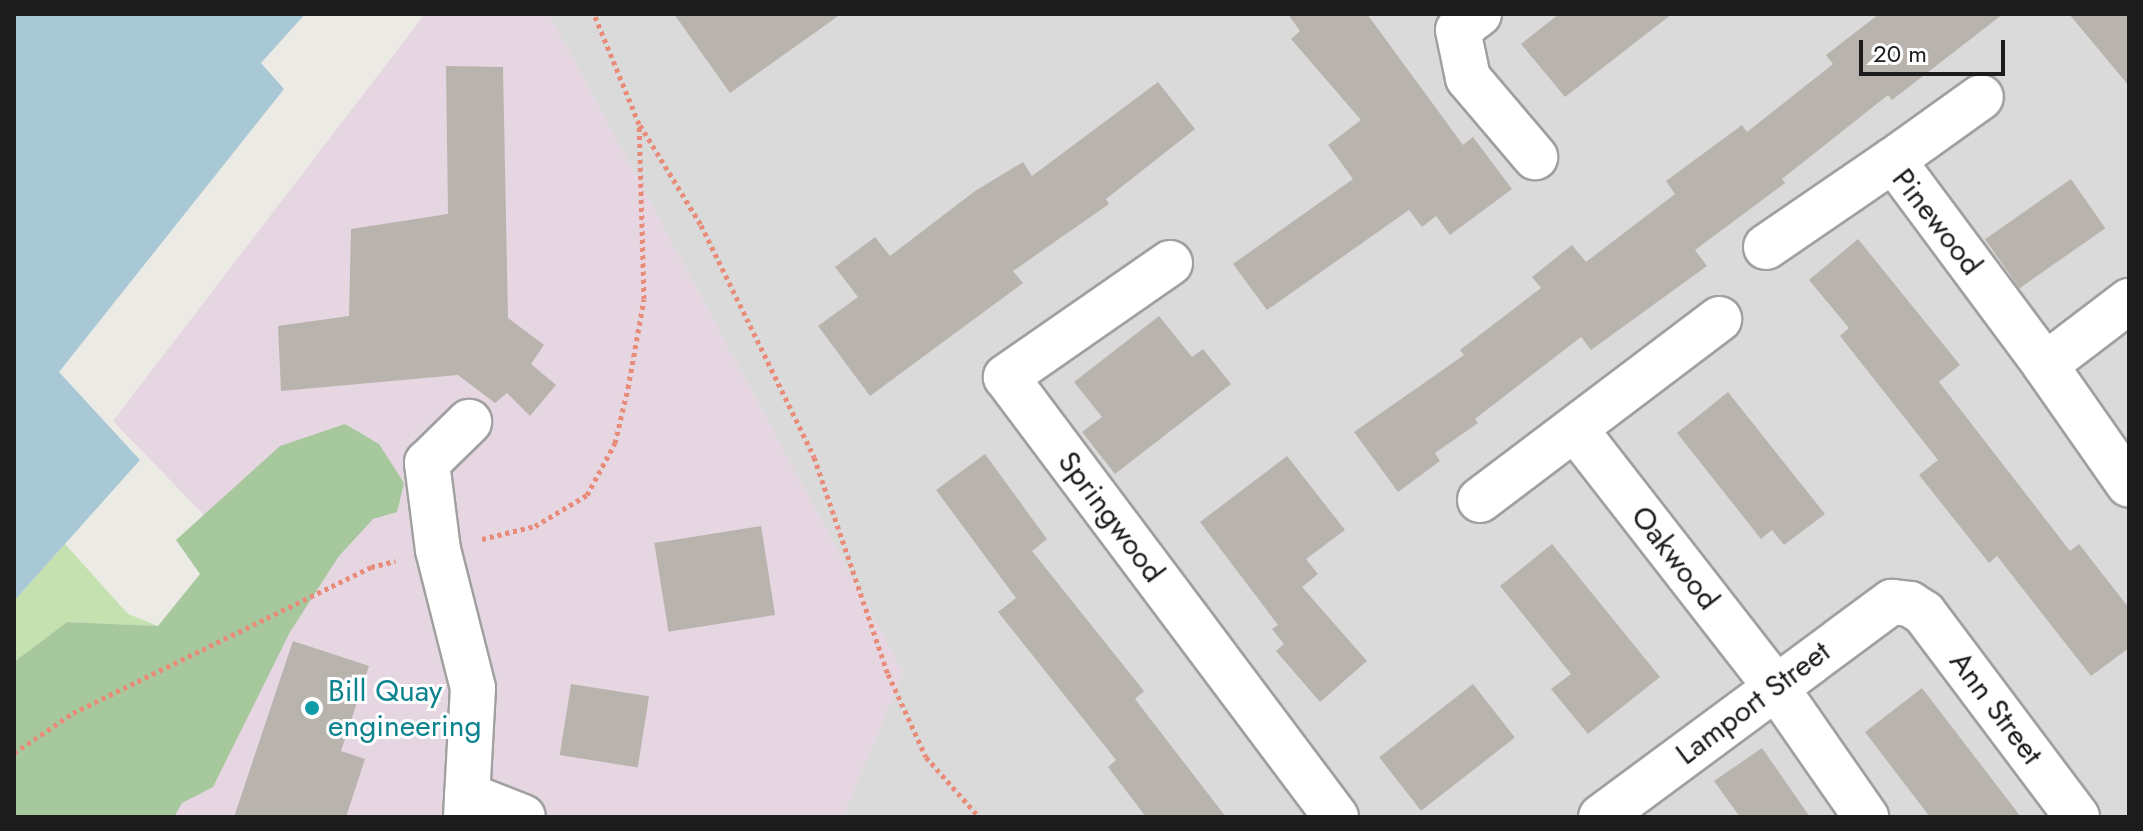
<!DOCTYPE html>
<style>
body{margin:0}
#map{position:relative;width:2143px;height:831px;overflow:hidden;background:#eceae4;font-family:Jost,sans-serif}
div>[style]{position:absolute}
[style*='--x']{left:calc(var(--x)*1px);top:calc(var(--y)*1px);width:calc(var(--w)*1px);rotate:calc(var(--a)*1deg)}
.residential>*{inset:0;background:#dadada}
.industrial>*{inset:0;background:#e5d6e1}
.grass>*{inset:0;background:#c4e1af}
.forest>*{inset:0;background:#a7c79d}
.water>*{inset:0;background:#a9c8d5}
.building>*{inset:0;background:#b9b3ad;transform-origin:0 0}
.path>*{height:5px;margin-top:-2.5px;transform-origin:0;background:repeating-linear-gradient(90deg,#e88c79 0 4px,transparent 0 8px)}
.roads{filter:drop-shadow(2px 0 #a0a0a0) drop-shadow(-2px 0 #a0a0a0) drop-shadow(0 2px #a0a0a0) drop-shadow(0 -2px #a0a0a0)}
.minor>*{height:44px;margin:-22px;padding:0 22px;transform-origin:22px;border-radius:22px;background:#fff}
.dots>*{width:22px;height:22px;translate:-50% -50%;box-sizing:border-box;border:4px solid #fff;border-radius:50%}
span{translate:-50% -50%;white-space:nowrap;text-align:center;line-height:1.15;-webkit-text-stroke:6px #fff;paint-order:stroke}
.street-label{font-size:30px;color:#1c1c1c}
.culture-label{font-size:30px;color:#0d838f}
.left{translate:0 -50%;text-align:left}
.frame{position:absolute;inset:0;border:16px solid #1c1c1c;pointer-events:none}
.scale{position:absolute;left:1859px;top:40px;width:146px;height:36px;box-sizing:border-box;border:4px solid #1c1c1c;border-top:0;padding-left:10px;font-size:24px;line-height:28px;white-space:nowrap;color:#1c1c1c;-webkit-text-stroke:6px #fff;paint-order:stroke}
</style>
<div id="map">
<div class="residential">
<i style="clip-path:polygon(549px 14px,2129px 14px,2129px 817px,843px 817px,903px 672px)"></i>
</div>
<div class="industrial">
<i style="clip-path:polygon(425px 14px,549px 14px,903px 672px,843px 817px,163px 817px,265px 578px,113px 421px)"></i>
</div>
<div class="grass">
<i style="clip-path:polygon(65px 544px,128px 614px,158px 626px,67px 622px,14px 662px,14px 601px)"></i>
</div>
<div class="forest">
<i style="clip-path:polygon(345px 424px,379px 444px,404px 483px,397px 512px,373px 519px,339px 556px,290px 632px,213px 787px,182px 803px,174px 817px,14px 817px,14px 662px,67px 622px,158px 626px,200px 574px,176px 540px,280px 446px)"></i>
</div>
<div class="water">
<i style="clip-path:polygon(14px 14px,305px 14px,261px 63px,284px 89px,59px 372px,140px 460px,14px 601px)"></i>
</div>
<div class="building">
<i style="clip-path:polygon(674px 14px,841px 14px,730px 93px)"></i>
<i style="clip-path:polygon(1288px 14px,1367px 14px,1463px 145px,1473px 137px,1512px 189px,1450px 235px,1436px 216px,1422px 227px,1409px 210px,1267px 310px,1233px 264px,1353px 179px,1328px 145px,1361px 120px,1291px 39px,1300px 31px)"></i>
<i style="clip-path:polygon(1559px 14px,1672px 14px,1565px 97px,1521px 44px)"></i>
<i style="clip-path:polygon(1879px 14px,2003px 14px,1892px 100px,1888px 95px,1782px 179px,1785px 183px,1695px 250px,1707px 266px,1591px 350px,1581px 337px,1475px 419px,1478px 423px,1435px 453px,1440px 461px,1398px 492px,1354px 432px,1464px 355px,1460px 350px,1541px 288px,1532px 277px,1572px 245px,1586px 262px,1675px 194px,1666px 181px,1742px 125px,1747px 132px,1833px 64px,1826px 55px)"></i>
<i style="clip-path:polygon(2069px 14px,2129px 14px,2129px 86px)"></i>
<i style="clip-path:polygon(446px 66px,503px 67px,508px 318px,544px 345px,531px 364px,556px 385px,530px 416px,507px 393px,495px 403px,458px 375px,281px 391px,278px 326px,349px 316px,351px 229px,448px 214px)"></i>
<i style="clip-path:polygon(1158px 82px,1195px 129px,1106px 199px,1109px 204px,1013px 271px,1023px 283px,870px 396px,818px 326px,858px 297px,835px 267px,875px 237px,890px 256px,975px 191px,1023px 162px,1032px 176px)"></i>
<i style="left:2071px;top:179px;width:60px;height:105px;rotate:55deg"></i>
<i style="clip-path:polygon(1858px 239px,1960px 365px,1939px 382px,2070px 551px,2079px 544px,2129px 608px,2129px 648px,2091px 676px,1997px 556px,1989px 563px,1919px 475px,1938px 460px,1840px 336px,1849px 328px,1809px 280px)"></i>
<i style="clip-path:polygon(1159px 316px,1192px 357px,1203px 349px,1231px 384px,1115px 474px,1082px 432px,1102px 417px,1074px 382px)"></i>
<i style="clip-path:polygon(1728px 392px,1825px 514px,1784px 545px,1772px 530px,1761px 539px,1677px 433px)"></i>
<i style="clip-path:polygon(985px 454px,1047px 539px,1032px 551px,1144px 691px,1135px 699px,1226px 817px,1146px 817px,1108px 767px,1116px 760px,998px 612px,1016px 598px,936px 490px)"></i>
<i style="clip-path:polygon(1287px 456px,1345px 530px,1306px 559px,1318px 574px,1302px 587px,1367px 661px,1320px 702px,1276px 651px,1284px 644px,1272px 629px,1278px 625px,1200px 522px)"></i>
<i style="left:761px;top:526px;width:90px;height:108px;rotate:81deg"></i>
<i style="clip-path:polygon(1552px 544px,1660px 677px,1588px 734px,1551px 689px,1571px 674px,1500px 586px)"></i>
<i style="clip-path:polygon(293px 641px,369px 666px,341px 751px,365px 759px,346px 817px,234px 817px)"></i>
<i style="left:571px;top:684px;width:79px;height:72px;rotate:9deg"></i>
<i style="left:1473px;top:684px;width:68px;height:119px;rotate:52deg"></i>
<i style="clip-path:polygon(1922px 688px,2021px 817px,1930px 817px,1865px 732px)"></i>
<i style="clip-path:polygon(1762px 748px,1810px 817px,1740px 817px,1714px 781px)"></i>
</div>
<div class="path">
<i style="--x:640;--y:125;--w:117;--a:58.6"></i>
<i style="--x:701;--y:225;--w:258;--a:64"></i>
<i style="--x:814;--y:457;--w:229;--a:71.2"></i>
<i style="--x:888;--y:674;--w:91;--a:65.4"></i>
<i style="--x:926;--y:757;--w:80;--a:48.5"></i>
<i style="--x:482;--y:539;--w:55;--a:-13.8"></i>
<i style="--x:535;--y:526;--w:61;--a:-30.8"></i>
<i style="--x:587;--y:495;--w:59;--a:-61.7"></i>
<i style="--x:615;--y:443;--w:57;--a:-76.7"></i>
<i style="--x:628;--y:388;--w:90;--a:-79.8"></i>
<i style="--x:644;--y:299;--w:175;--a:-91.6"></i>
<i style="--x:639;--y:124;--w:119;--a:-112.2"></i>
<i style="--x:14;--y:753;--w:71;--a:-34.1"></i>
<i style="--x:73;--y:713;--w:332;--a:-26.1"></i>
<i style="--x:371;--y:567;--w:25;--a:-14"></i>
</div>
<div class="roads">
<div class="minor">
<i style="--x:1479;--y:14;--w:26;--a:143"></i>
<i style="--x:1458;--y:30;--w:49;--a:78.2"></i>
<i style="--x:1468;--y:78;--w:104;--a:49.7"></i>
<i style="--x:1893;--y:160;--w:108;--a:-35.6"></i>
<i style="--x:1766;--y:247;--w:154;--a:-34.4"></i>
<i style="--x:1893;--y:160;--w:255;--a:53.4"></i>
<i style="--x:2045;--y:365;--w:106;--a:-37.3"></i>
<i style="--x:1170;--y:263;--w:200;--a:145.2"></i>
<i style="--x:1006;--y:377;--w:550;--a:53.13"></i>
<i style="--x:2045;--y:365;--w:146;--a:55"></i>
<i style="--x:1575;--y:429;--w:326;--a:52.1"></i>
<i style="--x:1775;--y:686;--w:160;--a:55.2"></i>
<i style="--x:1480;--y:500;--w:300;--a:-37.1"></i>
<i style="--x:467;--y:795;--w:60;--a:21.4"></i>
<i style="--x:466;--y:817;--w:129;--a:-86.9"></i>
<i style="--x:473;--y:688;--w:142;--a:-104.2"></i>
<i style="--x:438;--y:550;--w:88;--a:-97.2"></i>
<i style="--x:427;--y:463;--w:59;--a:-44.3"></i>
<i style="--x:1601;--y:817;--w:362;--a:-36.5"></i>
<i style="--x:1892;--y:602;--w:18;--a:6"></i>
<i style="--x:1910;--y:604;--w:17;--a:33"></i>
<i style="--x:1924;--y:613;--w:255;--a:53.1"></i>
</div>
</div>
<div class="dots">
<i style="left:312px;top:708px;background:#0f9aa8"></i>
</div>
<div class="street-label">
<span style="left:1937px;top:222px;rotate:52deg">Pinewood</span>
<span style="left:1111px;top:517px;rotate:53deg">Springwood</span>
<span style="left:1675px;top:558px;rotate:52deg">Oakwood</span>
<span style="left:1753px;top:703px;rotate:-37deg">Lamport Street</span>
<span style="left:1996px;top:708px;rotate:53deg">Ann Street</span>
</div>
<div class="culture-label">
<span class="left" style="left:328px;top:708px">Bill Quay<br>engineering</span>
</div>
<div class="frame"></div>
<div class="scale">20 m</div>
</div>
